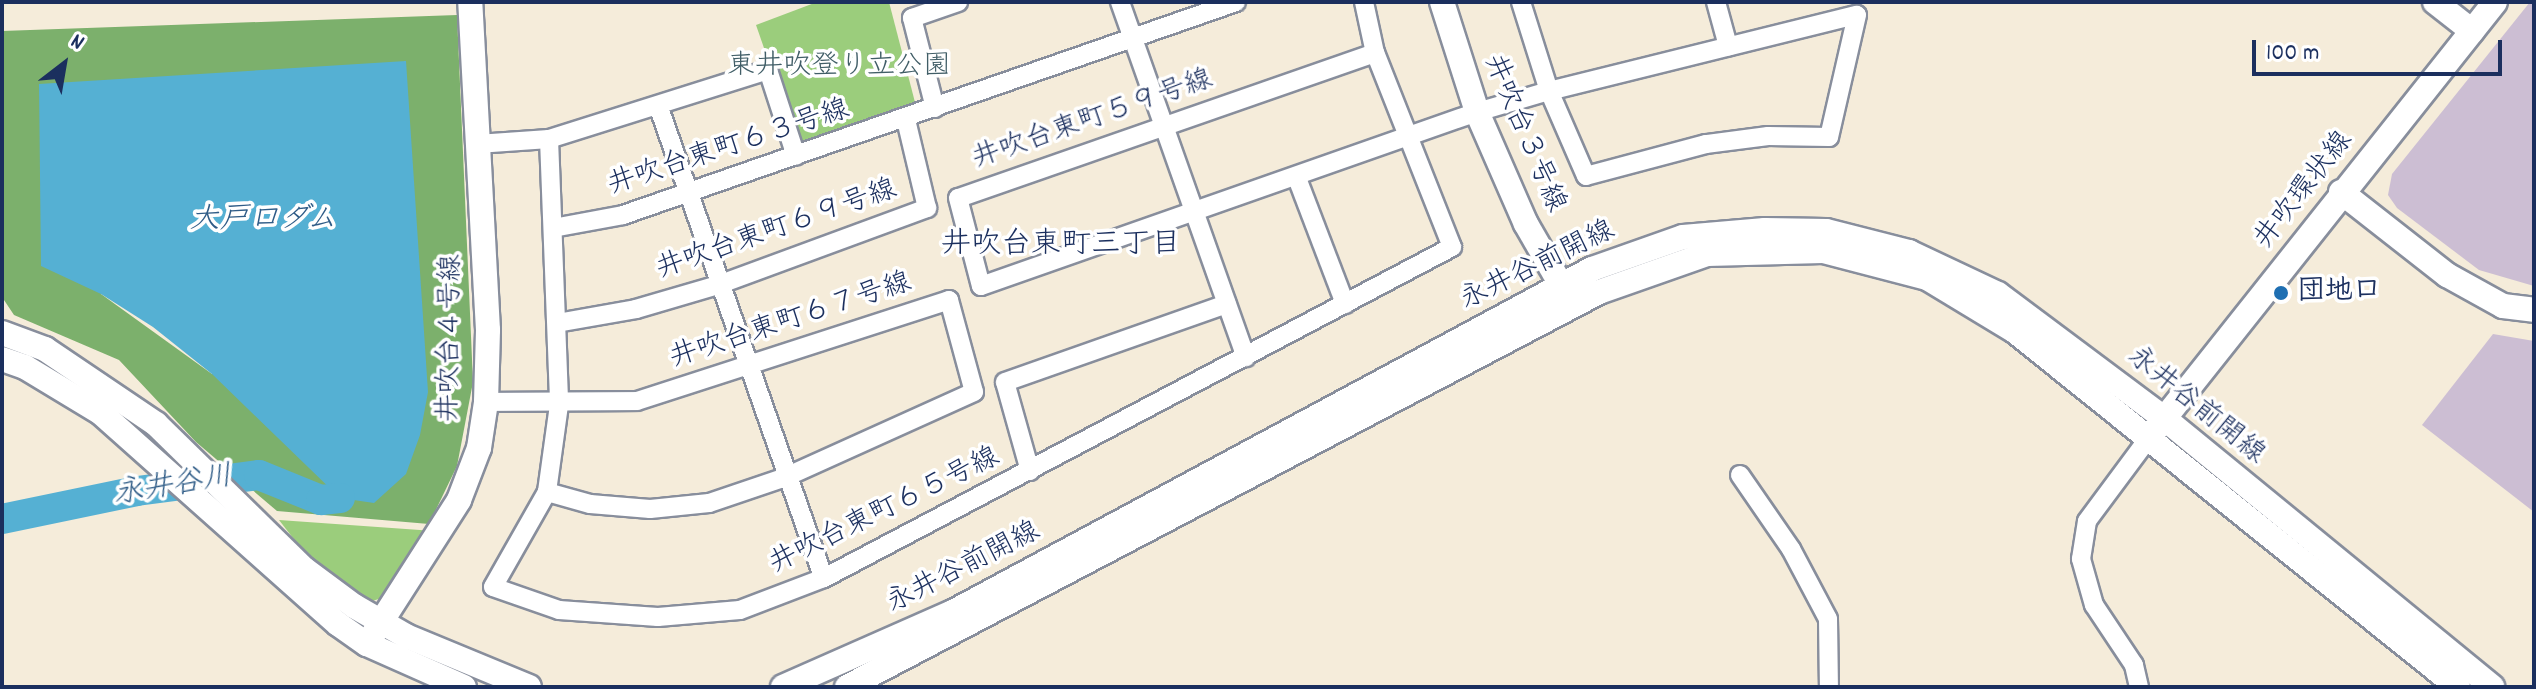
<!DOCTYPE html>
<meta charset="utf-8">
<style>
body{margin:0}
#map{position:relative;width:2536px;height:689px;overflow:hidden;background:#f5ecda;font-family:Dekko,"Klee One",sans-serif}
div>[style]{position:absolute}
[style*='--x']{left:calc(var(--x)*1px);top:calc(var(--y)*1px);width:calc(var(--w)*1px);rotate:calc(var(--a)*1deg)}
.industrial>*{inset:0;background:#ccbed3}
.green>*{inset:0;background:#9bcd7c}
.forest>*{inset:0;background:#7cb06c}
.water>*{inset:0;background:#55b0d3}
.river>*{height:30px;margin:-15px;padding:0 15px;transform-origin:15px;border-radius:15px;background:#55b0d3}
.roads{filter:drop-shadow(2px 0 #888e9c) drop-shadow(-2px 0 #888e9c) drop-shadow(0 2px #888e9c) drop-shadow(0 -2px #888e9c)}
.minor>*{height:18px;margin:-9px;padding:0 9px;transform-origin:9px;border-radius:9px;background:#fff}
.tertiary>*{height:24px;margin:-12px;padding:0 12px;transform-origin:12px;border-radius:12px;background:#fff}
.dots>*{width:22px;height:22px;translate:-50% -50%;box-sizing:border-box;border:4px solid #fff;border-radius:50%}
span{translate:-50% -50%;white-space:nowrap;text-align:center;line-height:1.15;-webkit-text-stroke:7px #fff;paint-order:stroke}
.park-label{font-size:28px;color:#415e67}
.street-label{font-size:28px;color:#1b2f5e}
.poi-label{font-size:28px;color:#1b2f5e;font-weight:700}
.left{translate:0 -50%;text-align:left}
.water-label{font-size:30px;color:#2f5c87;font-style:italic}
.neighbourhood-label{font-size:30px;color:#1b2f5e}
.frame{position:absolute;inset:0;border:4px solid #1b2f5e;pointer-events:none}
.north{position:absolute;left:24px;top:24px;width:80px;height:80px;-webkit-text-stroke:6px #fff;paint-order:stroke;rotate:31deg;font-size:22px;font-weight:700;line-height:32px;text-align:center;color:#1b2f5e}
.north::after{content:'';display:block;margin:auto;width:28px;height:36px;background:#1b2f5e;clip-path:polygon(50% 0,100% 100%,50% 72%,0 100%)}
.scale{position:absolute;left:2252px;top:40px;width:250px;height:36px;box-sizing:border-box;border:4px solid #1b2f5e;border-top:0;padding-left:10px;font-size:24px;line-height:28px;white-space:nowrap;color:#1b2f5e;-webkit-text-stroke:6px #fff;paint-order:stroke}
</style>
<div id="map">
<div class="industrial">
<i style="clip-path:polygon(2530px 2px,2534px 2px,2534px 286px,2479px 270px,2397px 208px,2388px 195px,2392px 174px)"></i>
<i style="clip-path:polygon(2493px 334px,2534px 341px,2534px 512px,2422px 425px)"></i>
</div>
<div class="green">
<i style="clip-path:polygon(817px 2px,889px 2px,917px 110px,799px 149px,756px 25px)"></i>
<i style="clip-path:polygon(279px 520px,434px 531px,382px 598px,369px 602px,303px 551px)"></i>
</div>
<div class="forest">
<i style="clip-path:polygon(evenodd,457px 15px,473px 382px,457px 466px,429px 524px,277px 511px,196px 442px,119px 360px,14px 315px,2px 297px,2px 31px,457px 15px,405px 61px,212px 374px,101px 294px,405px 61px)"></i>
</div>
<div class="water">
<i style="clip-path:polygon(406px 61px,428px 392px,420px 435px,406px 474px,374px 503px,340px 498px,212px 374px,153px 327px,101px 294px,41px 266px,39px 84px)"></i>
</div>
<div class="river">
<i style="--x:2;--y:519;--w:138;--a:-11.7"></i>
<i style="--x:137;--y:491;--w:123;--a:-7.5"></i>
<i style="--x:259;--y:475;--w:67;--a:22"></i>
<i style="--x:321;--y:500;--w:19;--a:-6"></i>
</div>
<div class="roads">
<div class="minor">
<i style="--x:1120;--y:2;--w:377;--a:70.5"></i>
<i style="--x:1716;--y:2;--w:46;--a:74.7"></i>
<i style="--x:1375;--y:53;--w:441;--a:160.8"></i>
<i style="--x:958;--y:198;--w:91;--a:75.4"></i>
<i style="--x:981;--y:286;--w:526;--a:-19.33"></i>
<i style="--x:1477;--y:112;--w:75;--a:-16.3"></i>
<i style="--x:1549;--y:91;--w:317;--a:-13.9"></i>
<i style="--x:1857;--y:15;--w:125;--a:102.9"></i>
<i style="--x:1829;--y:137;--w:61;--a:-179.1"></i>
<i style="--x:1768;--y:136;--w:63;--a:172.6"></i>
<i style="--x:1706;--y:144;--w:124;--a:165.1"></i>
<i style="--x:1586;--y:176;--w:93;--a:-113.5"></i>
<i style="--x:1549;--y:91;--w:93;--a:-107.5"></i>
<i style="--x:659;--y:108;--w:498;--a:70.7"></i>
<i style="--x:935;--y:108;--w:93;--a:-104.3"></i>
<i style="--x:912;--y:18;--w:49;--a:-19.2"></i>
<i style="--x:549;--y:139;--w:266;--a:87.8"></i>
<i style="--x:559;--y:405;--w:88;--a:97.9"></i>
<i style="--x:547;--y:492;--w:109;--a:119.6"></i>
<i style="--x:493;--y:587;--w:70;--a:19.2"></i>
<i style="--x:559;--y:610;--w:99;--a:4"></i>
<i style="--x:658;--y:617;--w:82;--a:-4.9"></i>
<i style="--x:740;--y:610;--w:90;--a:-20.9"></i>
<i style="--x:824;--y:578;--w:710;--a:-27.79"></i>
<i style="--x:1452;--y:247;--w:209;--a:-111.6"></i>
<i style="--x:1375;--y:53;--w:52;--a:-102.2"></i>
<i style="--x:477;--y:144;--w:72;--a:-4"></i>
<i style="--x:549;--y:139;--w:230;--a:-17.5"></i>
<i style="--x:768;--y:70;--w:90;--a:72"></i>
<i style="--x:1297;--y:178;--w:135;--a:69.1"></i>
<i style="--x:553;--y:228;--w:71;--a:-10.5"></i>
<i style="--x:623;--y:215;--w:649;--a:-19.16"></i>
<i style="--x:557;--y:323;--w:80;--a:-10"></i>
<i style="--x:636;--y:309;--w:85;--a:-16.3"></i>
<i style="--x:718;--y:285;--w:223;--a:-20.2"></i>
<i style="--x:927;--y:208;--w:90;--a:-103.4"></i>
<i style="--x:486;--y:402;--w:151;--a:-0.4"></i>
<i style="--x:637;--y:401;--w:328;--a:-17.9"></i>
<i style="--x:949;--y:300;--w:95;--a:74.8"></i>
<i style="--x:974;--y:392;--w:206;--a:155.7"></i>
<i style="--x:786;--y:477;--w:81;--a:161.3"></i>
<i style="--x:709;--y:503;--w:59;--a:174.2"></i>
<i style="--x:650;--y:509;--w:60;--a:-175.2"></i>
<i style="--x:590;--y:504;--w:45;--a:-164.4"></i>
<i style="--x:1030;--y:471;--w:92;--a:-105.7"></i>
<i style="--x:1005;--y:382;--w:235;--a:-19.4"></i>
<i style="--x:1740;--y:475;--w:90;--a:55.4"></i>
<i style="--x:1791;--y:549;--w:79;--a:62.1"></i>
<i style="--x:1828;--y:619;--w:68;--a:89.2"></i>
<i style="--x:2139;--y:687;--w:23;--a:-103"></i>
<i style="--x:2134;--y:665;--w:72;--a:-123.7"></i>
<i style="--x:2094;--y:605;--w:48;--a:-105.8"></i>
<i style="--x:2081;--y:559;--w:38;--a:-81"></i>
<i style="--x:2087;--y:521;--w:102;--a:-53.4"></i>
</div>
<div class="tertiary">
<i style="--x:1442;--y:2;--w:115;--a:72.3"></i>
<i style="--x:1477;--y:112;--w:122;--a:66.4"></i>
<i style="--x:1526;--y:224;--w:84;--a:60.1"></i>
<i style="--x:2435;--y:2;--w:47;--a:38.1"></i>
<i style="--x:2341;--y:192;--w:135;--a:38.1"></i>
<i style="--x:2447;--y:275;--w:64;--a:29"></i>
<i style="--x:2503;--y:306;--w:31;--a:7"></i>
<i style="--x:2;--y:333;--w:46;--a:20.4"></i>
<i style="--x:45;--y:349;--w:134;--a:34"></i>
<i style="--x:156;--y:424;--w:207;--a:44.4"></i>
<i style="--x:304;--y:569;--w:62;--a:36.5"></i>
<i style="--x:354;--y:606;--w:60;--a:30"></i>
<i style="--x:406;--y:636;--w:133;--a:22.5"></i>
<i style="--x:2;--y:359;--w:24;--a:19"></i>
<i style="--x:25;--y:367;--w:89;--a:31.2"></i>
<i style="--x:101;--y:413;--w:317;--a:41.7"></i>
<i style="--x:338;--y:624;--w:35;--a:35"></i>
<i style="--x:367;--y:644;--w:106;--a:23.9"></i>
<i style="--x:2156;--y:429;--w:545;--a:-51.55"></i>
<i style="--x:367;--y:644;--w:171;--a:-57.4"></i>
<i style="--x:459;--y:500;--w:56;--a:-69"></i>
<i style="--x:479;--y:448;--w:47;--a:-81.3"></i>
<i style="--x:486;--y:402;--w:72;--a:-88.4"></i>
<i style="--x:488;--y:330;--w:328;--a:-93.1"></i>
<i style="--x:783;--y:687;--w:186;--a:-23.8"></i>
<i style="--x:953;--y:612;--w:725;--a:-28.23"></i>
<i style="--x:1592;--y:269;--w:96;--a:-19.4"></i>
<i style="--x:1683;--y:237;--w:82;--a:-4.9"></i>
<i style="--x:1765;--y:230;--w:61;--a:0.9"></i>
<i style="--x:1826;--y:231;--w:86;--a:14.2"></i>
<i style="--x:1909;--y:252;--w:98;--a:25.3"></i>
<i style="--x:1998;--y:294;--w:209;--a:36.8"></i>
<i style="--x:2165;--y:419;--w:423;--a:39.3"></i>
<i style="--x:847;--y:687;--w:849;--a:-27.71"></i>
<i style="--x:1599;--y:292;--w:114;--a:-19.4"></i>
<i style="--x:1707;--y:254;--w:116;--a:-1.5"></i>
<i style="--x:1823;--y:251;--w:107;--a:14.6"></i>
<i style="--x:1927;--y:278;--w:104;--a:31.2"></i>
<i style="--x:2016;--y:332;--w:567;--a:38.77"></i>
</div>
</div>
<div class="dots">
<i style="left:2281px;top:293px;background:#1f6fb2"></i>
</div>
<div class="park-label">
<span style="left:839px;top:68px">東井吹登り立公園</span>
</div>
<div class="street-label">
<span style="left:1093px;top:121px;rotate:-19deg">井吹台東町５９号線</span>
<span style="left:1523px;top:134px;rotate:67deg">井吹台３号線</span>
<span style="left:729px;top:149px;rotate:-18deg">井吹台東町６３号線</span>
<span style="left:2305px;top:191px;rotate:-52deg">井吹環状線</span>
<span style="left:777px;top:231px;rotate:-19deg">井吹台東町６９号線</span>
<span style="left:1538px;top:267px;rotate:-26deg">永井谷前開線</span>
<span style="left:791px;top:322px;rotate:-18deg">井吹台東町６７号線</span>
<span style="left:452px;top:338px;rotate:-89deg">井吹台４号線</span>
<span style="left:2195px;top:407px;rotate:39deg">永井谷前開線</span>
<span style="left:885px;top:512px;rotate:-26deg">井吹台東町６５号線</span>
<span style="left:964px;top:569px;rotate:-27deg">永井谷前開線</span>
</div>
<div class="poi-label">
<span class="left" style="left:2297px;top:293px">団地口</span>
</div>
<div class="water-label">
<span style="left:263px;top:222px">大戸口ダム</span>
<span style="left:173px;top:488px;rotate:-9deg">永井谷川</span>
</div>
<div class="neighbourhood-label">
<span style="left:1061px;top:247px">井吹台東町三丁目</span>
</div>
<div class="frame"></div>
<div class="north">N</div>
<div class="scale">100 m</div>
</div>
